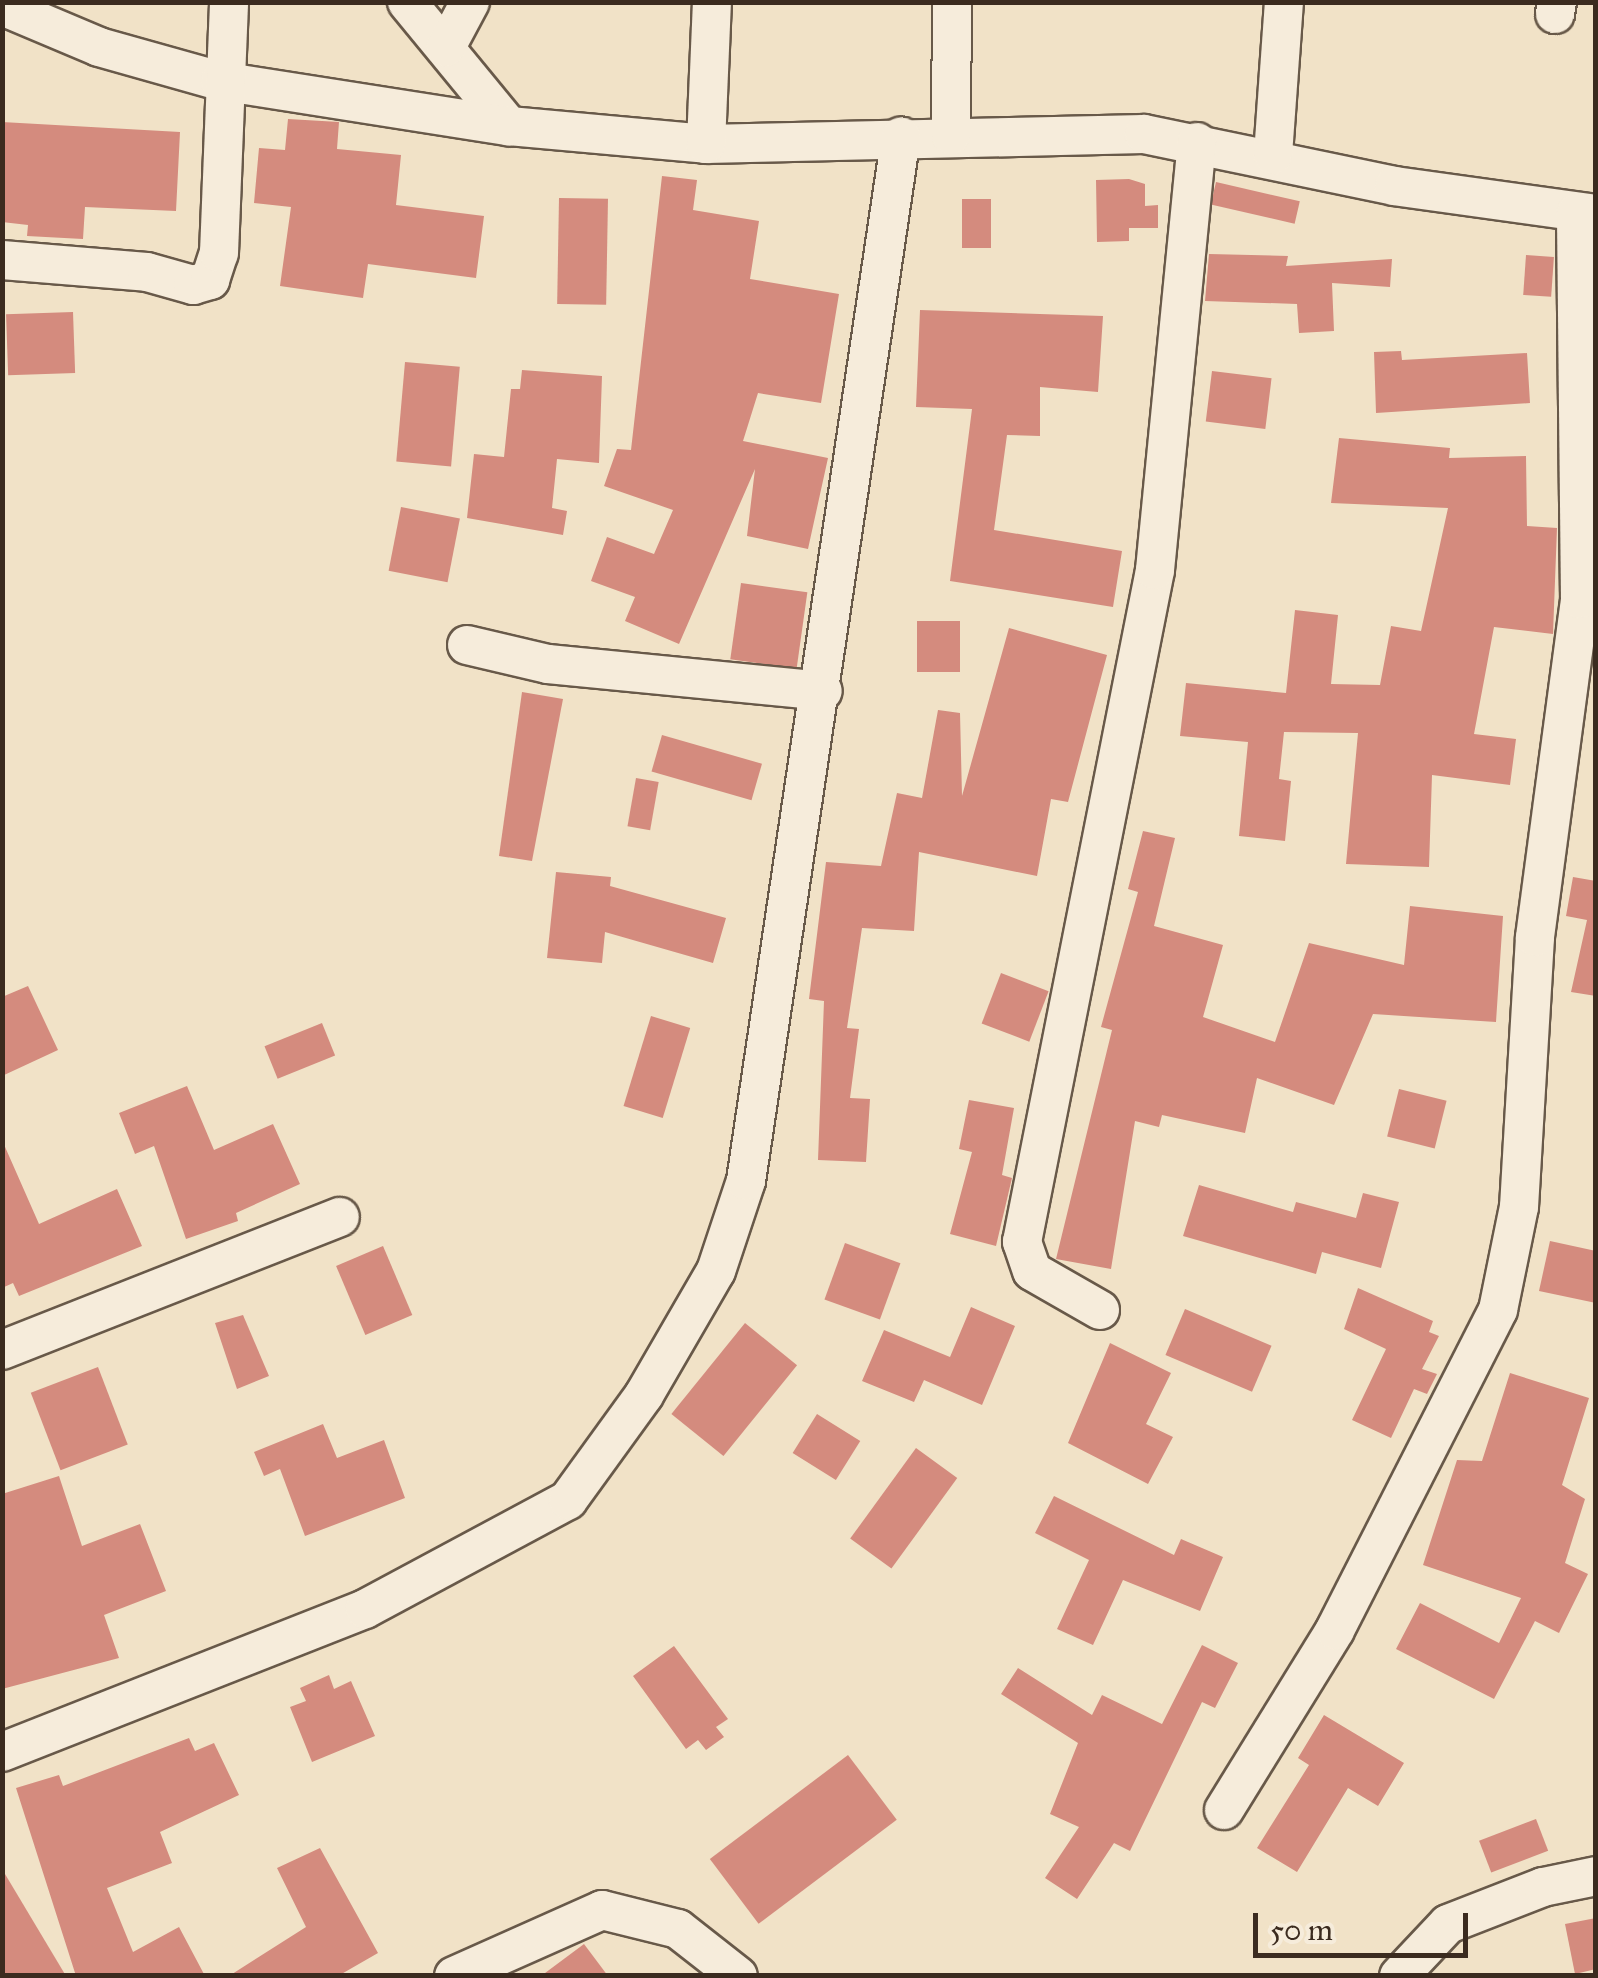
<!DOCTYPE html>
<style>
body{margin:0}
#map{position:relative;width:1598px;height:1978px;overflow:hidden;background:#f1e2c7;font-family:"IM FELL Great Primer",serif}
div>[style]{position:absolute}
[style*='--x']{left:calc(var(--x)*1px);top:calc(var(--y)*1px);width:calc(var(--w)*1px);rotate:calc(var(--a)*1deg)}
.building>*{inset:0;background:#d48b7e;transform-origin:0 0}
.roads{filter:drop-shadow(2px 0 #685949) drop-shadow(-2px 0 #685949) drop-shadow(0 2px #685949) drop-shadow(0 -2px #685949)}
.minor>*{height:38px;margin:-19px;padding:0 19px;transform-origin:19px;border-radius:19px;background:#f6ecdb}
span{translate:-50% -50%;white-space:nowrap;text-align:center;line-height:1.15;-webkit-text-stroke:9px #f6ecdb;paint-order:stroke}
.frame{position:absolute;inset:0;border:5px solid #3b2b1f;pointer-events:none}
.scale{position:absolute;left:1253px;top:1913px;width:215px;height:45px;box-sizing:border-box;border:5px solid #3b2b1f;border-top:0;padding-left:12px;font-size:30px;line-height:35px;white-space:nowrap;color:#3b2b1f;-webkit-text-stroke:8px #f6ecdb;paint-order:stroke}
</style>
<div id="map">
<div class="building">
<i style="clip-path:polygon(288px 119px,339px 122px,337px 149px,401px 155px,396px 205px,484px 216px,476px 278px,368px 264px,363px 298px,280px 286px,291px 207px,254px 203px,259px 148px,285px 150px)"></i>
<i style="clip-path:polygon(2px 122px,180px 132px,176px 211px,85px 207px,83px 239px,27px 236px,28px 225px,2px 222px)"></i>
<i style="clip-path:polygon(662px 176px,697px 180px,693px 210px,759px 221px,750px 279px,839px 294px,821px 403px,758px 393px,743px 441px,828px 458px,808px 549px,747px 536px,755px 469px,679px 644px,625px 621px,635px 597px,591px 581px,607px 537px,654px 554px,673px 510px,604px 486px,617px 449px,631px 450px)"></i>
<i style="clip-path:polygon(1129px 179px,1145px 184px,1145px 206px,1158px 205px,1158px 228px,1129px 228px,1129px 241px,1097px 242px,1096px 180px)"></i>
<i style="left:1216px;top:182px;width:86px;height:23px;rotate:13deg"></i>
<i style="left:559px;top:198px;width:49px;height:106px;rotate:1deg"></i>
<i style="left:962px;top:199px;width:29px;height:49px"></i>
<i style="clip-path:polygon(1209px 254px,1288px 256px,1286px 266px,1392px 259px,1390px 287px,1332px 283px,1334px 331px,1299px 333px,1297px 304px,1205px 301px)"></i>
<i style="left:1526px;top:255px;width:28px;height:40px;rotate:4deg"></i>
<i style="clip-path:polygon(920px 310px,1103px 316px,1098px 392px,1040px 387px,1040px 436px,1007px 435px,994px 530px,1122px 551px,1113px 607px,950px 581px,972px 409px,916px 407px)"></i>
<i style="left:73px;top:312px;width:61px;height:67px;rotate:88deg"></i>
<i style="clip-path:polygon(1401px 351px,1402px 360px,1527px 353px,1530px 403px,1376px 413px,1374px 352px)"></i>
<i style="left:405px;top:362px;width:55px;height:100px;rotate:5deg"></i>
<i style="clip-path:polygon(522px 370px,602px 376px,599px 463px,557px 459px,552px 508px,567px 511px,563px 535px,467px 518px,474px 454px,504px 457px,511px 389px,520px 389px)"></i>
<i style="left:1212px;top:371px;width:60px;height:51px;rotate:7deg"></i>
<i style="clip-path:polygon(1339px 438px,1450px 448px,1449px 458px,1526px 456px,1527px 526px,1557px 528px,1553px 634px,1494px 627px,1474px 734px,1516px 739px,1510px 785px,1432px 775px,1429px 867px,1346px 864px,1358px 733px,1284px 732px,1279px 779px,1291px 781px,1285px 841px,1239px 836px,1248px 742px,1180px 736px,1186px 683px,1286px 693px,1295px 610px,1338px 615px,1331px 684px,1380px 685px,1391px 626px,1421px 631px,1448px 508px,1331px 503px)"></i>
<i style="left:401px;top:507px;width:60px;height:65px;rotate:11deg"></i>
<i style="left:741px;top:583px;width:67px;height:77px;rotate:8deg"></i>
<i style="left:917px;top:621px;width:43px;height:51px"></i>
<i style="clip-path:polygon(1009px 628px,1107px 655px,1068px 802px,1051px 799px,1037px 876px,919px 852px,914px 931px,862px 928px,847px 1028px,859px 1029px,850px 1098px,870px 1099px,866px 1162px,818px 1160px,824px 1001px,809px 999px,826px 862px,881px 866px,897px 793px,922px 798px,938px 710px,960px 713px,962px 796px)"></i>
<i style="clip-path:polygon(522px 692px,563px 699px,532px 861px,499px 856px)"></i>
<i style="left:662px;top:735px;width:104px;height:38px;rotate:16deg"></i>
<i style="left:636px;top:778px;width:23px;height:49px;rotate:10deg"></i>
<i style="clip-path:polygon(1143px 831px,1175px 838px,1154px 926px,1223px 945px,1203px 1017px,1275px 1042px,1309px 943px,1404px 965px,1410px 906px,1503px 916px,1496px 1022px,1373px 1014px,1334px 1105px,1257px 1078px,1245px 1133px,1162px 1115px,1159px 1127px,1135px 1121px,1111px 1269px,1056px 1259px,1112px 1030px,1101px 1027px,1138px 892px,1128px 889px)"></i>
<i style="clip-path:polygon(556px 872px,611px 877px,610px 886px,726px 918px,713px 963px,605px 932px,602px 963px,547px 958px)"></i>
<i style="clip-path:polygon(1573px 877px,1596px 881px,1596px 996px,1571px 992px,1587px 920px,1566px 916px)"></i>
<i style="left:1001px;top:973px;width:51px;height:54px;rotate:21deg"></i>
<i style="clip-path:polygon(28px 986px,58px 1050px,2px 1076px,2px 997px)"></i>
<i style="left:651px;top:1016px;width:41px;height:94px;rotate:17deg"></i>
<i style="left:322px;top:1023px;width:35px;height:62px;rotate:68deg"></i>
<i style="clip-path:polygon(187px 1086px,214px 1150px,273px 1124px,300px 1184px,236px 1213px,238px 1221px,186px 1239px,154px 1146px,135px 1154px,119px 1113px)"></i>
<i style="left:1399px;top:1089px;width:49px;height:49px;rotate:14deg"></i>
<i style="clip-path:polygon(969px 1100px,1014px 1108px,1002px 1175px,1012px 1178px,996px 1246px,950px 1234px,972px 1152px,959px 1149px)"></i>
<i style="clip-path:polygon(2px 1140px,39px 1224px,117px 1189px,142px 1246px,19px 1296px,13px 1283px,2px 1288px)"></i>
<i style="clip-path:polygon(1199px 1185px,1293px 1212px,1296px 1202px,1356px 1218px,1363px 1193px,1399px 1202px,1381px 1268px,1322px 1252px,1316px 1274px,1183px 1236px)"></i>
<i style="clip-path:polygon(1550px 1241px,1596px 1251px,1596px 1303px,1539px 1291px)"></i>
<i style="left:845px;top:1243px;width:59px;height:60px;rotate:20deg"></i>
<i style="left:383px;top:1246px;width:75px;height:51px;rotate:67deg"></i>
<i style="clip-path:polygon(1358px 1288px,1433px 1321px,1429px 1332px,1439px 1336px,1422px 1369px,1437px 1374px,1427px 1394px,1414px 1389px,1391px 1438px,1352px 1420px,1386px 1349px,1344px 1329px)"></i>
<i style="clip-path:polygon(971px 1307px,1015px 1326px,982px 1405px,924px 1380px,914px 1402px,862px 1381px,884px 1330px,950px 1357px)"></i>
<i style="left:1185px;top:1309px;width:94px;height:50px;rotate:23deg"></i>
<i style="clip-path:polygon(243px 1315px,269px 1376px,237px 1389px,215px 1323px)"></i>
<i style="left:745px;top:1323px;width:67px;height:117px;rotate:39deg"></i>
<i style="clip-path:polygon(1110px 1343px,1171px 1373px,1146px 1424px,1173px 1437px,1148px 1484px,1068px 1443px)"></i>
<i style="left:98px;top:1367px;width:83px;height:72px;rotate:69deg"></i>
<i style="clip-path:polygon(1510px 1373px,1589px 1398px,1562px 1485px,1585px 1499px,1565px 1563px,1588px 1574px,1559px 1633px,1535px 1621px,1494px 1699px,1396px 1649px,1420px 1603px,1499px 1643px,1521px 1598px,1423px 1565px,1457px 1460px,1482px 1461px)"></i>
<i style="left:817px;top:1414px;width:51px;height:46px;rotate:32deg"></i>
<i style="clip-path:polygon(323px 1424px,337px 1458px,384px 1440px,405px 1498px,305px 1536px,280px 1469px,264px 1476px,254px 1452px)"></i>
<i style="left:916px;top:1448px;width:51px;height:112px;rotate:36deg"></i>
<i style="clip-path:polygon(59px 1476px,82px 1546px,140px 1524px,166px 1591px,104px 1615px,119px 1658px,2px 1689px,2px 1494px)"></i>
<i style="clip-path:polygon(1054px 1496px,1174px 1555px,1181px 1539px,1223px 1557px,1200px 1611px,1123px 1580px,1093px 1645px,1057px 1629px,1089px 1560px,1035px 1533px)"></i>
<i style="clip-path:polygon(1202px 1645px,1238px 1663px,1215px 1708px,1202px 1702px,1130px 1851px,1114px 1843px,1077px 1899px,1045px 1878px,1079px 1827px,1050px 1814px,1078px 1743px,1001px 1694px,1018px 1668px,1092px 1715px,1102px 1695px,1162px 1724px)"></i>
<i style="clip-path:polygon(674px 1646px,728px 1719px,716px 1727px,724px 1737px,706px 1750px,698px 1740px,686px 1749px,633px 1676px)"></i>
<i style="clip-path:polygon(329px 1675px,334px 1689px,351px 1681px,375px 1736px,312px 1762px,290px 1707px,306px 1701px,300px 1688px)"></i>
<i style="clip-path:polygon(1324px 1715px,1404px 1763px,1378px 1806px,1348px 1788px,1297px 1872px,1257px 1848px,1309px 1765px,1298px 1758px)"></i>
<i style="clip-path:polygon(189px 1738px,195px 1751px,214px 1743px,239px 1795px,160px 1832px,172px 1863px,107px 1888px,133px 1952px,179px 1927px,205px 1976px,76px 1976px,16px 1788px,59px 1775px,63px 1786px)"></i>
<i style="left:848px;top:1755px;width:81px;height:173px;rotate:53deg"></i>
<i style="left:1536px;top:1819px;width:34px;height:61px;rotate:69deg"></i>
<i style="clip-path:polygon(320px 1848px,378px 1953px,338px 1976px,229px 1976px,306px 1927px,277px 1868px)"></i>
<i style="clip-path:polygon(2px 1869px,66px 1976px,2px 1976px)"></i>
<i style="clip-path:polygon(1596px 1918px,1596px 1969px,1575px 1974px,1565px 1924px)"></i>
<i style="clip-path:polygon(584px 1944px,608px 1976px,541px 1976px)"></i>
</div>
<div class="roads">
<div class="minor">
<i style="--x:407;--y:2;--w:161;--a:50.6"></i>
<i style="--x:2;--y:6;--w:105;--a:22.9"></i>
<i style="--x:99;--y:47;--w:126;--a:15.7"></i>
<i style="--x:220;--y:81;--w:292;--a:8.9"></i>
<i style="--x:509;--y:126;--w:198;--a:5.2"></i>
<i style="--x:706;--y:144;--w:438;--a:-1.3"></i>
<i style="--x:1144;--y:134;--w:255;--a:11.7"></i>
<i style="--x:1394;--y:186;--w:204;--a:7.9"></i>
<i style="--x:1555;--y:14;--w:12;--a:-81"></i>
<i style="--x:446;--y:47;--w:51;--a:-61.9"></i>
<i style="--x:951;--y:135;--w:133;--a:-89.6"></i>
<i style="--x:706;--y:144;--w:142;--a:-87.6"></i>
<i style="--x:1273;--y:155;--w:153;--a:-85.9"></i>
<i style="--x:2;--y:260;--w:145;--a:4.7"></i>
<i style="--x:147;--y:272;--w:48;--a:15.8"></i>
<i style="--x:193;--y:285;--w:18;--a:-16"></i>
<i style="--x:210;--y:280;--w:28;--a:-72"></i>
<i style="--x:219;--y:253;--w:251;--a:-87.7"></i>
<i style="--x:467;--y:645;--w:83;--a:13.2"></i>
<i style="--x:548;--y:664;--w:276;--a:5.6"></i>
<i style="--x:1100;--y:1310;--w:78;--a:-150.2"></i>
<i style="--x:1032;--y:1271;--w:31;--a:-109"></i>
<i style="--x:1022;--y:1242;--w:685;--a:-78.8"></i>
<i style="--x:1155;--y:570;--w:430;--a:-84.4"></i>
<i style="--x:2;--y:1350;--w:363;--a:-21.5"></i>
<i style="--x:2;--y:1752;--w:390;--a:-21.5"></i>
<i style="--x:365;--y:1609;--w:230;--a:-28.2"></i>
<i style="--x:568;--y:1500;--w:130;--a:-54.1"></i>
<i style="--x:644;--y:1395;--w:143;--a:-59.9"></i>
<i style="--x:716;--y:1271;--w:95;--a:-71.6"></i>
<i style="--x:746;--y:1181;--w:1056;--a:-81.56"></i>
<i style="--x:1224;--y:1810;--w:211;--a:-58.3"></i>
<i style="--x:1335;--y:1630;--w:359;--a:-63"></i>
<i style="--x:1498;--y:1310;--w:105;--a:-78.5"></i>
<i style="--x:1519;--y:1207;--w:270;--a:-86.6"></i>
<i style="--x:1535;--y:937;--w:341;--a:-82.4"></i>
<i style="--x:1580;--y:599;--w:386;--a:-90.6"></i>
<i style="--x:454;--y:1976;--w:162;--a:-24"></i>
<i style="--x:602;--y:1910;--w:78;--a:14"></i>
<i style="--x:678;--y:1929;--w:76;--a:38.1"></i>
<i style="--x:1399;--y:1976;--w:71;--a:-46.7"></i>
<i style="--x:1448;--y:1924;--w:102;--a:-21.3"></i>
<i style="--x:1543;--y:1887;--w:54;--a:-11.7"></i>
</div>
</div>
<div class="frame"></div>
<div class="scale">50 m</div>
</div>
